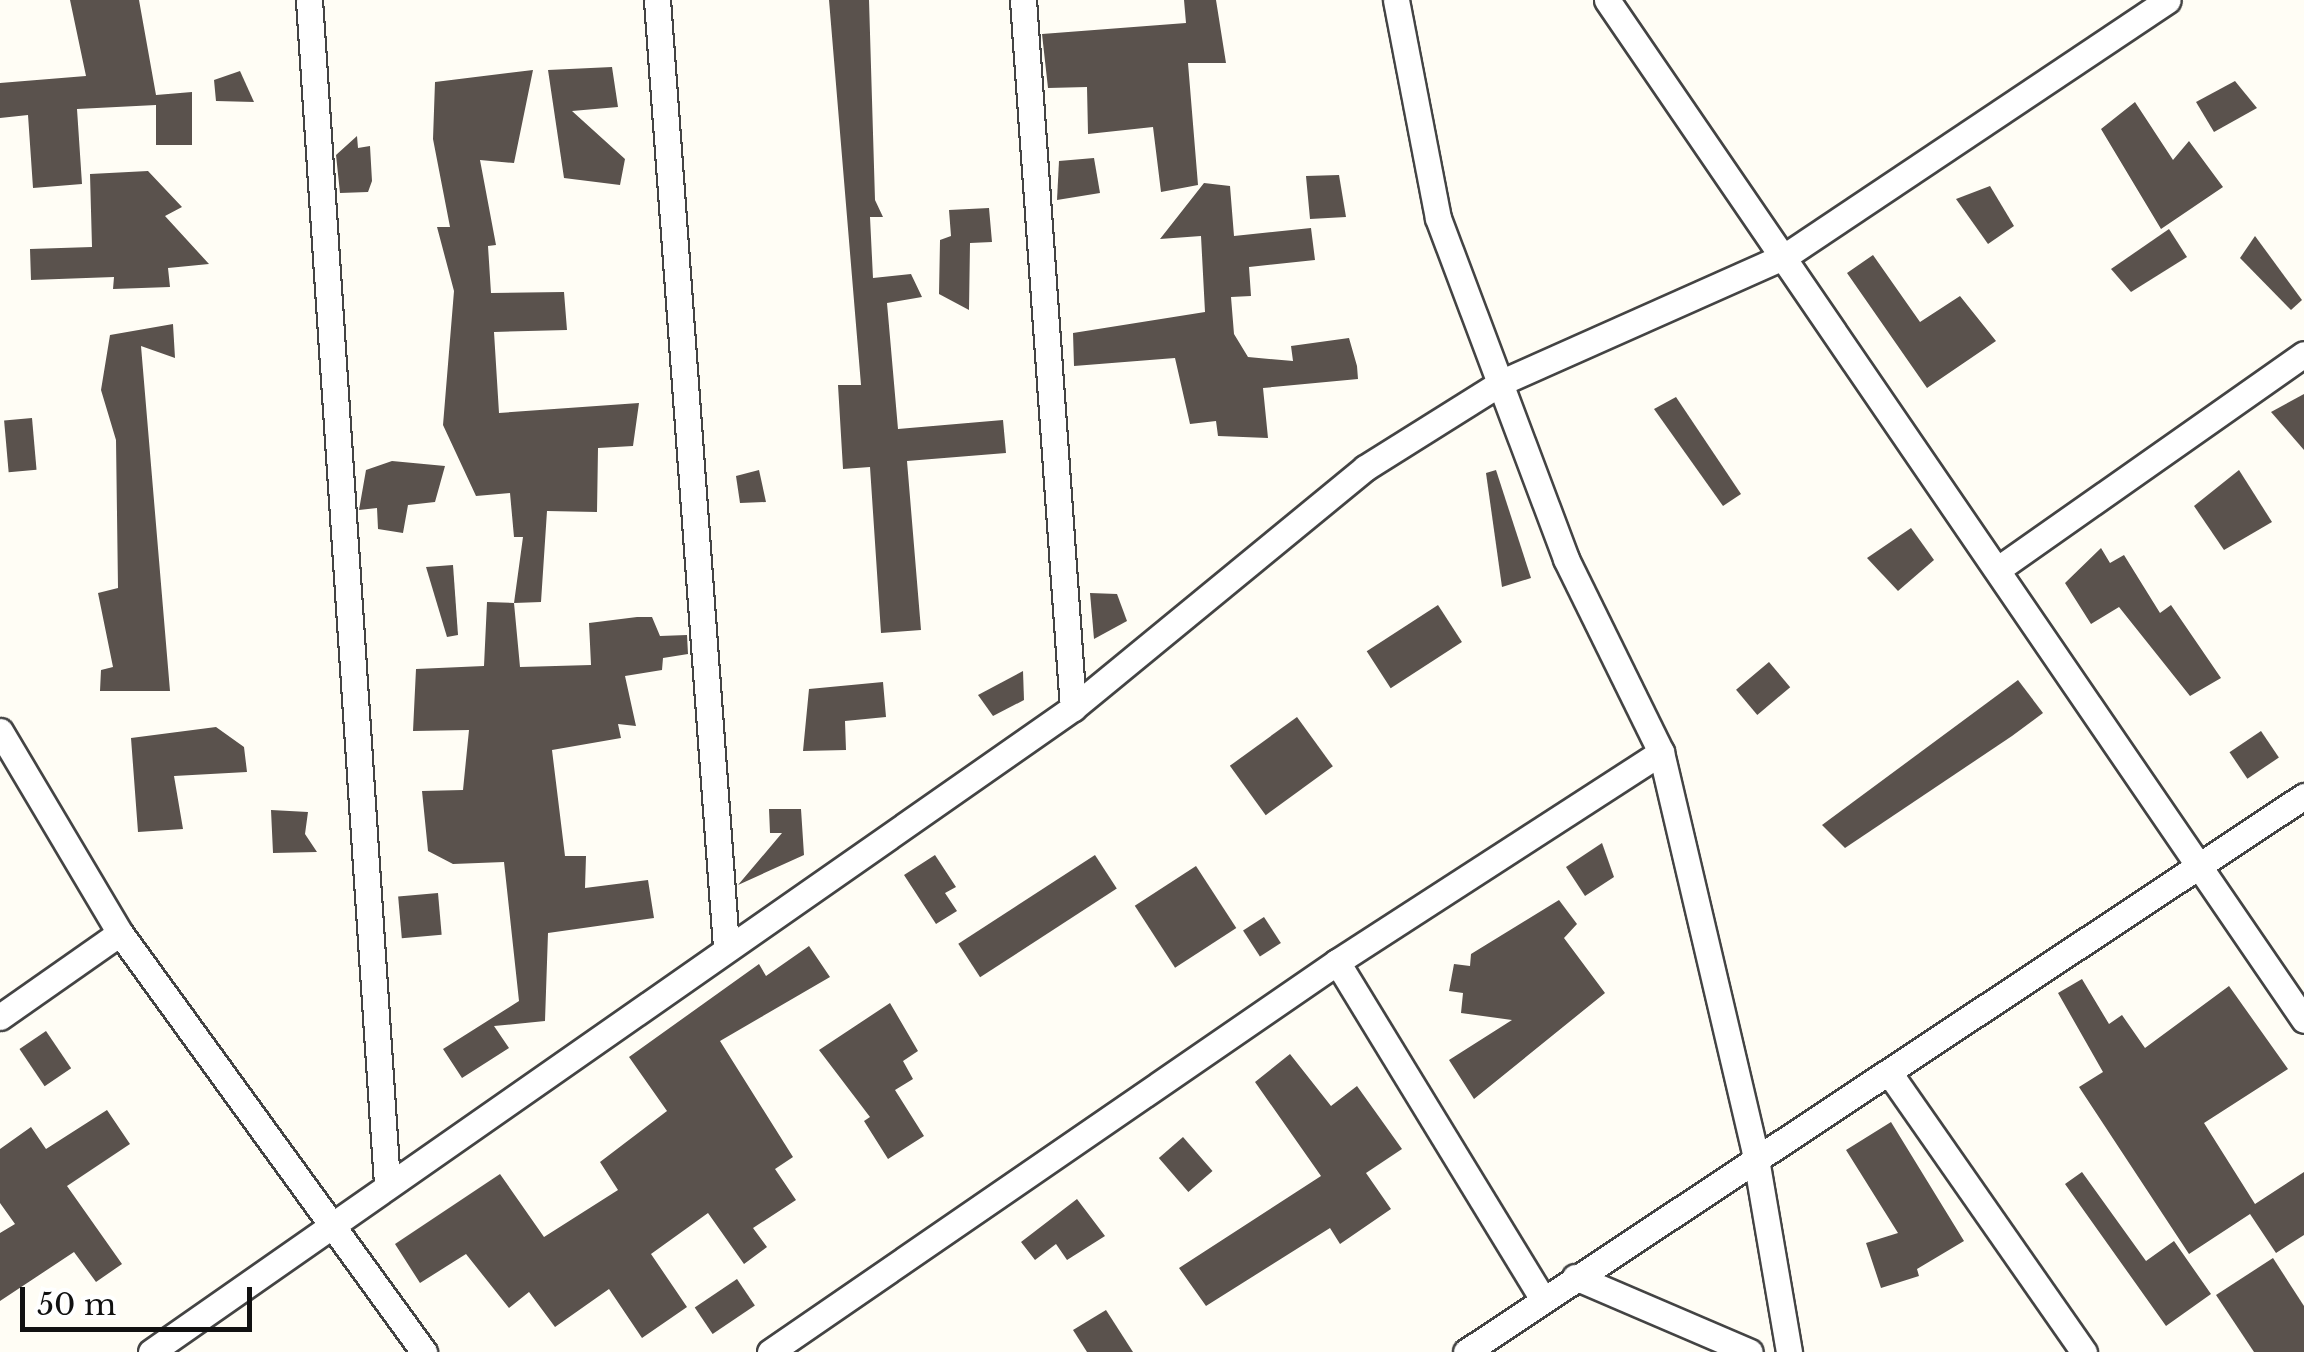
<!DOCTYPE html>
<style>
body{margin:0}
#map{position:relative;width:2304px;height:1352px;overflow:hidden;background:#fffdf5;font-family:"Libre Baskerville",serif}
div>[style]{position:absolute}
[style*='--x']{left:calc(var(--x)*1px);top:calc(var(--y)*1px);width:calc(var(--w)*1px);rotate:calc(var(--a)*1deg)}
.building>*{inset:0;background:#5a524d;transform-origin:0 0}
.roads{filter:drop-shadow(2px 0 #444) drop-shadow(-2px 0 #444) drop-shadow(0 2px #444) drop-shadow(0 -2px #444)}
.minor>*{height:25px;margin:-12.5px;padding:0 12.5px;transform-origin:12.5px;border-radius:12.5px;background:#fff}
span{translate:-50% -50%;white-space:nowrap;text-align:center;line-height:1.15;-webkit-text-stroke:10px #fff;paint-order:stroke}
.scale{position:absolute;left:20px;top:1287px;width:232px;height:45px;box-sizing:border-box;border:5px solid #111;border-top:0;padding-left:12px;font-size:30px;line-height:35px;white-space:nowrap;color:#111;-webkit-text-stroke:8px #fff;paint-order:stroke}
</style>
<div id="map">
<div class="building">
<i style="clip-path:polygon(70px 0,139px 0,156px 95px,192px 92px,192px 145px,156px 145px,156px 105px,77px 109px,82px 184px,33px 188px,28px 115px,0 118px,0 83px,86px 76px)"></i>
<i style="clip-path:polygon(829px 0,869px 0,875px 200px,883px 217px,870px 217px,873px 278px,911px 274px,922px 297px,887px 303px,898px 429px,1003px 420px,1006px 453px,907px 461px,921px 630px,881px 633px,870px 467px,843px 469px,838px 385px,861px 385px)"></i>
<i style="clip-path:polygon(1184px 0,1216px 0,1226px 63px,1188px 63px,1198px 185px,1161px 192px,1153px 127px,1088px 134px,1087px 87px,1048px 88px,1042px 34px,1186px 23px)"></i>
<i style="clip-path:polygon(612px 67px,618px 107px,572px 111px,625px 159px,620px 185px,564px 178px,548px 70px)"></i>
<i style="clip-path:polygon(533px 70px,514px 163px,480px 160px,496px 245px,488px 246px,491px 293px,564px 292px,567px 330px,494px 332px,499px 413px,639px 403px,633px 446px,598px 448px,597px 512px,547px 511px,541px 602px,514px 603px,523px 537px,514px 537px,510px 493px,476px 496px,443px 425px,454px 291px,437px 227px,450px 227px,433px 139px,435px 82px)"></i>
<i style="clip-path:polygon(240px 71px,254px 102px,216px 101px,214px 80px)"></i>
<i style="clip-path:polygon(2235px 81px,2257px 108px,2214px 132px,2196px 102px)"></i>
<i style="clip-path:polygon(2135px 102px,2173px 160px,2189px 141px,2223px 187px,2161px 229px,2101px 129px)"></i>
<i style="clip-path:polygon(357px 136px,358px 148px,370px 146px,372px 181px,368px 192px,340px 193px,336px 155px)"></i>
<i style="clip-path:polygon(1094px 158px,1100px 193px,1057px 200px,1059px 161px)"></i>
<i style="clip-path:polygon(148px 171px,182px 207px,165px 216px,209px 264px,168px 268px,170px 287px,113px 289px,114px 277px,31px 280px,30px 249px,92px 247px,90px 174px)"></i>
<i style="clip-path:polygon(1339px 175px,1346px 217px,1310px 219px,1306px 176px)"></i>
<i style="clip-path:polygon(1204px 183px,1230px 186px,1234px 236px,1311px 228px,1315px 260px,1249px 267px,1251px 296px,1231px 297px,1234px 334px,1248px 357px,1293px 361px,1291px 346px,1349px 338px,1357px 366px,1358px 379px,1263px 388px,1268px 438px,1218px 436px,1216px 421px,1190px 424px,1175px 358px,1074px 366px,1073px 333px,1205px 312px,1201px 236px,1160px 239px)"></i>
<i style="clip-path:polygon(1990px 186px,2014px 226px,1988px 244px,1956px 199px)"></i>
<i style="clip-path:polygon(989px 208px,992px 242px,970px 243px,969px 310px,939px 294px,940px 240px,951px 236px,949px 210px)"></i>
<i style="clip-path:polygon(2169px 229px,2187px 257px,2131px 292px,2111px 269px)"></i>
<i style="clip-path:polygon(2255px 236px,2302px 300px,2291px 310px,2240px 258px)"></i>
<i style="clip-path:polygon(1873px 255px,1920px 322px,1960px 296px,1996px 341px,1927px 388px,1847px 273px)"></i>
<i style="clip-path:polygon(173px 324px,175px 358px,141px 346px,170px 691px,100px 691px,101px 670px,113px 667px,98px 593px,118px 588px,116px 440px,101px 390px,110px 335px)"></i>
<i style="clip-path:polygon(2304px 394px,2304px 450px,2271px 412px)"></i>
<i style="clip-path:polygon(1676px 397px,1741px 494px,1723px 506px,1654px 409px)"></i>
<i style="left:32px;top:418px;width:52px;height:28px;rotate:85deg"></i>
<i style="clip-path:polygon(392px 461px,445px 466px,435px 502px,408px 505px,403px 533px,378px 529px,377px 508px,359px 510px,366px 470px)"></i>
<i style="clip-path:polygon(759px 470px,766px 502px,740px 503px,736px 476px)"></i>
<i style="clip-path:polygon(1496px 470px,1531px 578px,1502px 587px,1486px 473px)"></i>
<i style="clip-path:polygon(2239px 470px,2272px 522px,2224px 550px,2194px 506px)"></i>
<i style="clip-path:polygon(1911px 528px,1934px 560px,1898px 591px,1867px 558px)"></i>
<i style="clip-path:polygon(2101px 548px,2110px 563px,2124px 555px,2160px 613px,2171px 605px,2221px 678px,2190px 696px,2119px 607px,2091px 624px,2065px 583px)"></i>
<i style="clip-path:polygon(453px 565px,458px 635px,447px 637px,426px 567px)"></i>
<i style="clip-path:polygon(1090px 593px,1117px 594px,1127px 621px,1094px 639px)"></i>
<i style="clip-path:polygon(487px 602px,514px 603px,520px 667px,591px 665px,589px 623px,637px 617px,652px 617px,660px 636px,687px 635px,688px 654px,663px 658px,662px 670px,625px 676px,636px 726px,618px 724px,621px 738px,552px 750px,565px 856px,586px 856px,585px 888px,648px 880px,654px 918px,548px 933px,545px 1021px,494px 1026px,509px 1048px,462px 1078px,443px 1049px,519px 1001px,504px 862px,453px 864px,428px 851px,422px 791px,463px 790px,469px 730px,413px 731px,416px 669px,484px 666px)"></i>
<i style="left:1438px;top:605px;width:44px;height:85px;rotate:57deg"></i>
<i style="left:1769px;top:662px;width:33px;height:43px;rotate:50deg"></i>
<i style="clip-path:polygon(1023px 671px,1024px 700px,993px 716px,978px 695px)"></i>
<i style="clip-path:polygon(2018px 680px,2043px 713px,2012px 736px,1845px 848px,1822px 825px)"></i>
<i style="clip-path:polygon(883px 682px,886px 717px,845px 721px,846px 750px,803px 751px,809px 689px)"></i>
<i style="left:1297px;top:717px;width:61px;height:83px;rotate:54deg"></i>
<i style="clip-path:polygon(216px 727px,244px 747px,247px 772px,174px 776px,183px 829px,138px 832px,131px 738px)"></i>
<i style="left:2261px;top:731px;width:32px;height:38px;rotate:56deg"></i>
<i style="clip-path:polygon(769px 809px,801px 809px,804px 855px,738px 885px,782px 833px,770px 833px)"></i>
<i style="clip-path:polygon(271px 810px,308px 812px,305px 834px,317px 852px,273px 853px)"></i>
<i style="clip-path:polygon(1602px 843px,1614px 877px,1585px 896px,1566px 867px)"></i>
<i style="clip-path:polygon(935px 855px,956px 887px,945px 893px,957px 911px,936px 924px,904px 875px)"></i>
<i style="left:1095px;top:855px;width:40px;height:163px;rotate:57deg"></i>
<i style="left:1196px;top:866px;width:74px;height:73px;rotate:57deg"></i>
<i style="left:438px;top:893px;width:42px;height:40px;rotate:85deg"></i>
<i style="clip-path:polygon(1559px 900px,1577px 924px,1564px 938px,1605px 993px,1474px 1099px,1449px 1060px,1512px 1020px,1461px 1013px,1463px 993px,1449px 991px,1454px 964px,1470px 966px,1471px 954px)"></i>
<i style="left:1264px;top:917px;width:31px;height:25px;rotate:57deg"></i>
<i style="clip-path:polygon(809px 946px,830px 977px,720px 1041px,793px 1157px,775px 1169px,796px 1200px,753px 1228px,767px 1247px,744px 1264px,708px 1213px,651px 1254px,687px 1307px,642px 1338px,609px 1289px,555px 1327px,529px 1292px,509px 1308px,466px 1254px,420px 1283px,395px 1244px,500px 1174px,544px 1237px,618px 1190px,600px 1162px,667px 1111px,629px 1057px,759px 964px,766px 976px)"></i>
<i style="clip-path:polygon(2082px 979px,2109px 1024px,2122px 1015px,2145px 1048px,2229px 986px,2288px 1069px,2204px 1123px,2255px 1204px,2304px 1172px,2304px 1235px,2276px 1253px,2250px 1214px,2189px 1254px,2079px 1087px,2103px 1072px,2058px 993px)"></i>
<i style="clip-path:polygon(890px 1003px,918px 1051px,903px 1061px,913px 1079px,895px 1090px,924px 1136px,888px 1159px,864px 1121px,870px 1117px,819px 1050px)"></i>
<i style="left:46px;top:1031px;width:45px;height:32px;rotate:56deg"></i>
<i style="clip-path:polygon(1290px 1054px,1331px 1106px,1357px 1086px,1402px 1149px,1366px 1173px,1391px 1209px,1340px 1244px,1330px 1228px,1206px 1306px,1179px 1268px,1321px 1176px,1255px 1082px)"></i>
<i style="clip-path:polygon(107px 1110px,130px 1144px,67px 1186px,122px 1264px,96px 1282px,74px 1252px,0 1301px,0 1233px,15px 1224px,0 1203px,0 1149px,31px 1127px,46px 1149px)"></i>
<i style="clip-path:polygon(1891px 1122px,1964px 1241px,1917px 1269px,1919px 1276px,1881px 1288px,1866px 1243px,1898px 1233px,1846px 1150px)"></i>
<i style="left:1183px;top:1137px;width:45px;height:32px;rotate:49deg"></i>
<i style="clip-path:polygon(2082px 1172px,2146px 1261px,2174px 1241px,2211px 1294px,2166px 1326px,2065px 1184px)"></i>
<i style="clip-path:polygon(1077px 1199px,1105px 1236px,1067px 1260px,1056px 1244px,1035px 1260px,1021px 1242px)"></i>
<i style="clip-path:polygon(2273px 1258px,2304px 1306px,2304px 1352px,2254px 1352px,2216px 1295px)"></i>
<i style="left:737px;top:1279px;width:32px;height:51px;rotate:56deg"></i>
<i style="clip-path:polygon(1106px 1310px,1133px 1352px,1087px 1352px,1073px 1330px)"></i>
</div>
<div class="roads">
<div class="minor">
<i style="--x:309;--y:0;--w:1186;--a:86.23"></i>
<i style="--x:657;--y:0;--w:949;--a:85.83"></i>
<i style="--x:1023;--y:0;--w:710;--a:85.96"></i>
<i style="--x:1396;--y:0;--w:222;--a:79.1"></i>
<i style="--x:1438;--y:218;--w:364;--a:69.4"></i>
<i style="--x:1566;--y:559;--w:215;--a:63.8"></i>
<i style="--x:1661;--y:752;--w:412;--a:76.8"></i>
<i style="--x:1755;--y:1153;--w:202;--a:80.3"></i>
<i style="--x:1607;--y:0;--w:1235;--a:55.65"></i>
<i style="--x:2001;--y:567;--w:370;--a:-35.1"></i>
<i style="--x:0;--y:731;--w:235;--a:59.3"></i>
<i style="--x:120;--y:933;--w:518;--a:54.04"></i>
<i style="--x:1337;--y:962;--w:395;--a:58.6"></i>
<i style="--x:0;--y:1017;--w:146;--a:-35"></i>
<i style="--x:1890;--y:1074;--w:339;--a:55.1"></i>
<i style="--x:1575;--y:1277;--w:190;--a:23.2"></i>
<i style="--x:151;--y:1352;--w:1125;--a:-34.93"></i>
<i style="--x:1073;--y:708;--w:378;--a:-39.4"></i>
<i style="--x:1365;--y:468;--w:162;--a:-32.1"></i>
<i style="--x:1502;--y:382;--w:312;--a:-24"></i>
<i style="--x:1787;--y:255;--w:458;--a:-33.8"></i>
<i style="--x:770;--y:1352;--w:688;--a:-34.52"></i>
<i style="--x:1337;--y:962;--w:386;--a:-32.9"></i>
<i style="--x:1466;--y:1352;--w:1006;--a:-33.56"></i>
</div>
</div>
<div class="scale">50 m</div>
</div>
